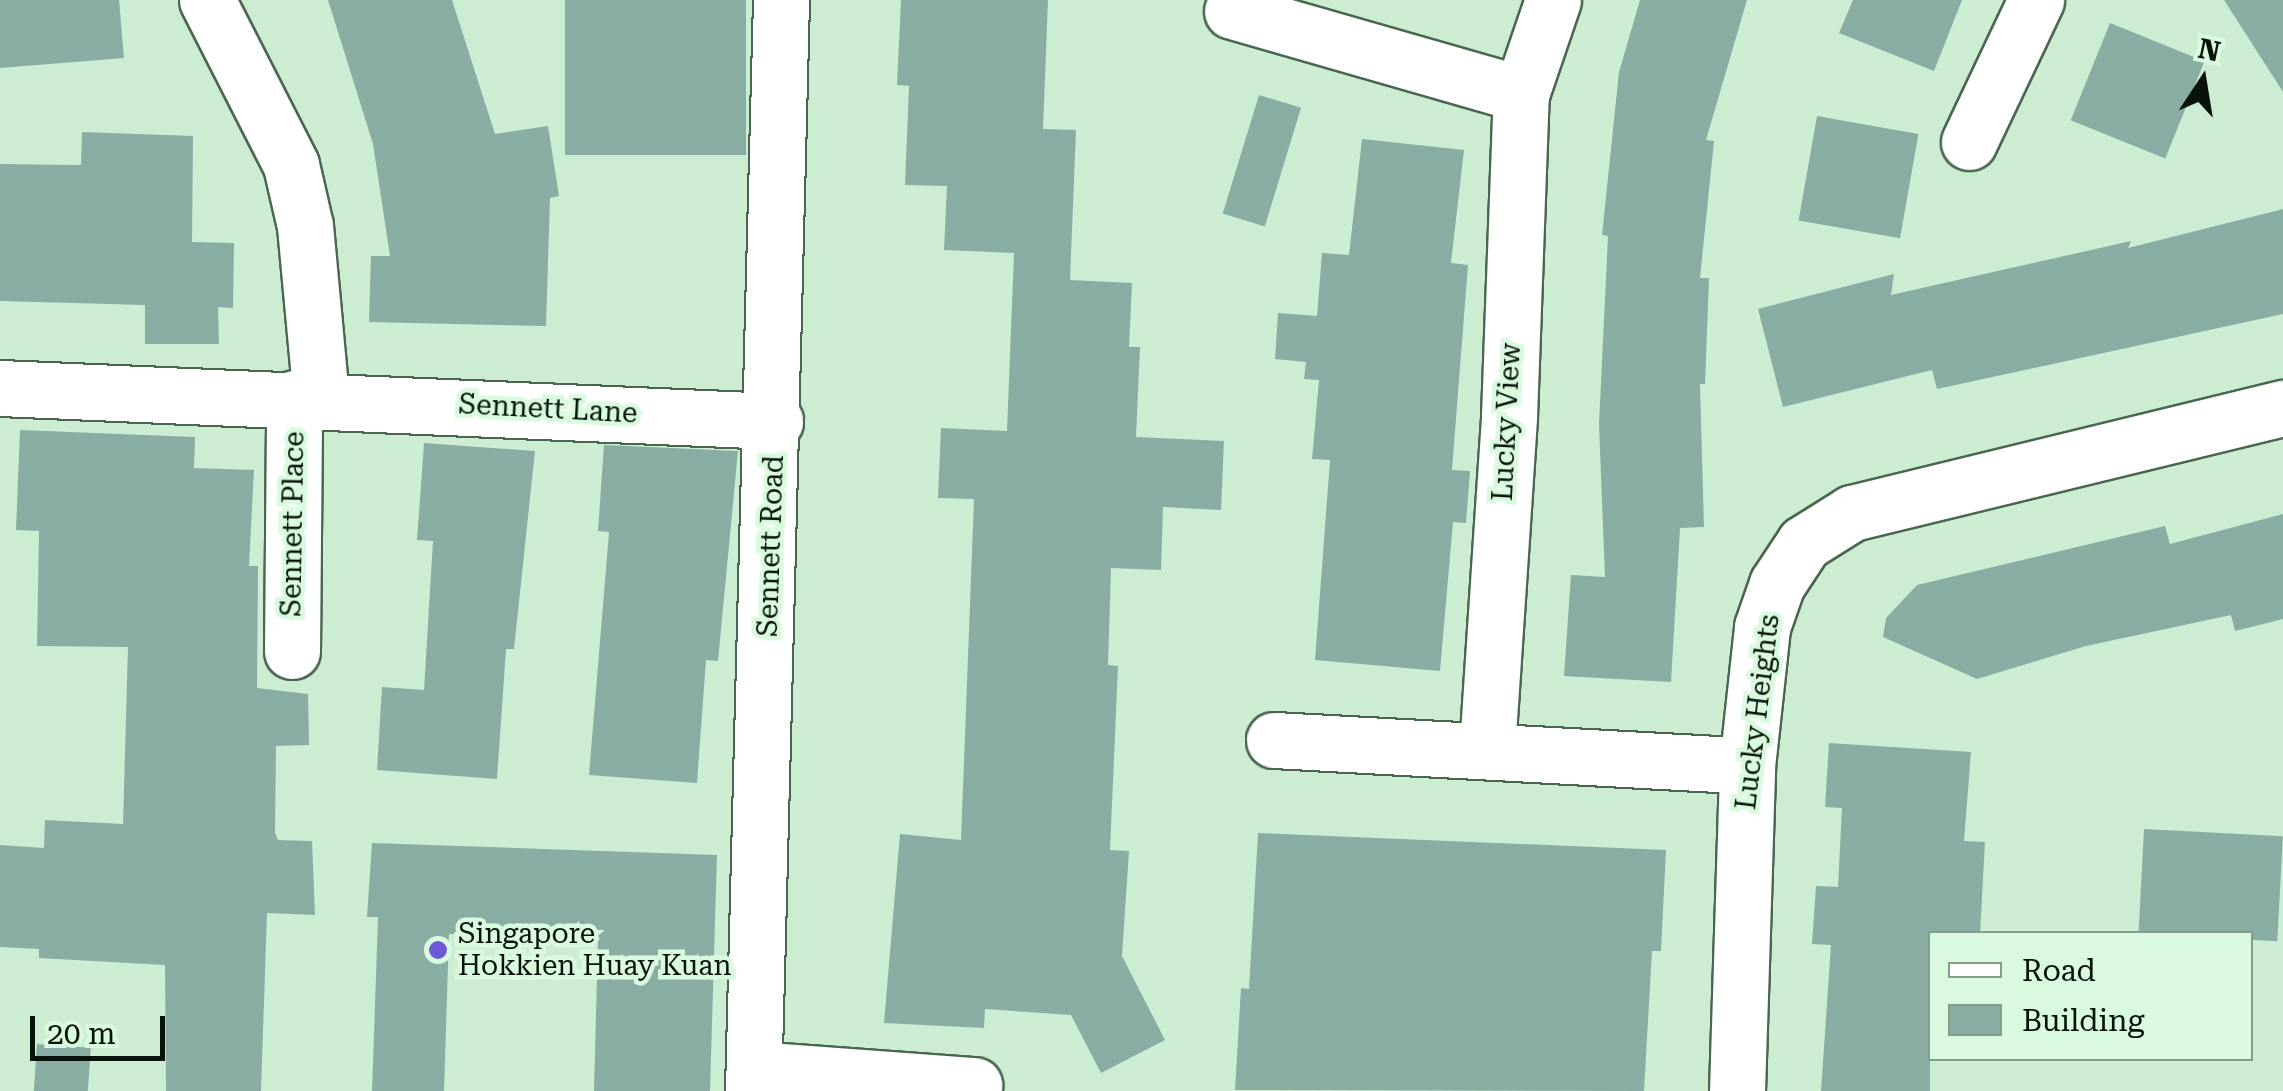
<!DOCTYPE html>
<style>
body{margin:0}
#map{position:relative;width:2283px;height:1091px;overflow:hidden;background:#cdedd2;font-family:"Roboto Serif",serif}
div>[style]{position:absolute}
[style*='--x']{left:calc(var(--x)*1px);top:calc(var(--y)*1px);width:calc(var(--w)*1px);rotate:calc(var(--a)*1deg)}
.building>*{inset:0;background:#89ada3;transform-origin:0 0}
.roads{filter:drop-shadow(2px 0 #4a664f) drop-shadow(-2px 0 #4a664f) drop-shadow(0 2px #4a664f) drop-shadow(0 -2px #4a664f)}
.minor>*{height:55px;margin:-27.5px;padding:0 27.5px;transform-origin:27.5px;border-radius:27.5px;background:#fff}
.dots>*{width:28px;height:28px;translate:-50% -50%;box-sizing:border-box;border:5px solid #dafadf;border-radius:50%}
span{translate:-50% -50%;white-space:nowrap;text-align:center;line-height:1.15;-webkit-text-stroke:9px #dafadf;paint-order:stroke}
.street-label{font-size:28px;color:#071209}
.poi-label{font-size:28px;color:#071209}
.left{translate:0 -50%;text-align:left}
.legend{position:absolute;left:1928px;top:931px;width:325px;height:130px;box-sizing:border-box;background:#dafadf;border:2px solid #869d89;margin:0;padding:12px 18px;list-style:none;font-size:30px;color:#071209}
.legend li{display:flex;align-items:center;gap:20px;height:50px}
.legend b{width:50px;border:2px solid #869d89}
.north{position:absolute;left:2153px;top:30px;width:100px;height:100px;-webkit-text-stroke:8px #dafadf;paint-order:stroke;rotate:12deg;font-size:28px;font-weight:700;line-height:40px;text-align:center;color:#071209}
.north::after{content:'';display:block;margin:auto;width:35px;height:45px;background:#071209;clip-path:polygon(50% 0,100% 100%,50% 72%,0 100%)}
.scale{position:absolute;left:30px;top:1016px;width:135px;height:45px;box-sizing:border-box;border:5px solid #071209;border-top:0;padding-left:12px;font-size:30px;line-height:35px;white-space:nowrap;color:#071209;-webkit-text-stroke:8px #dafadf;paint-order:stroke}
</style>
<div id="map">
<div class="building">
<i style="clip-path:polygon(0 0,119px 0,124px 58px,0 68px)"></i>
<i style="clip-path:polygon(328px 0,452px 0,495px 134px,548px 126px,559px 196px,550px 198px,546px 326px,369px 322px,371px 256px,390px 256px,373px 144px)"></i>
<i style="left:565px;top:0;width:181px;height:155px"></i>
<i style="clip-path:polygon(901px 0,1048px 0,1043px 129px,1076px 130px,1070px 280px,1132px 283px,1129px 347px,1140px 347px,1136px 437px,1224px 441px,1221px 510px,1163px 507px,1161px 570px,1111px 568px,1108px 665px,1118px 666px,1110px 850px,1129px 851px,1122px 956px,1165px 1040px,1101px 1073px,1071px 1015px,985px 1009px,984px 1028px,884px 1023px,900px 834px,961px 840px,974px 499px,938px 498px,941px 428px,1007px 431px,1014px 253px,944px 250px,947px 186px,905px 185px,909px 86px,897px 85px)"></i>
<i style="clip-path:polygon(1640px 0,1747px 0,1706px 140px,1714px 141px,1700px 278px,1709px 278px,1705px 384px,1700px 384px,1704px 527px,1680px 528px,1671px 682px,1564px 676px,1571px 575px,1605px 577px,1599px 424px,1608px 236px,1602px 235px,1619px 72px)"></i>
<i style="clip-path:polygon(1853px 0,1962px 0,1934px 71px,1839px 33px)"></i>
<i style="clip-path:polygon(2224px 0,2283px 0,2283px 92px)"></i>
<i style="left:2110px;top:23px;width:102px;height:105px;rotate:22deg"></i>
<i style="left:1259px;top:95px;width:44px;height:124px;rotate:17deg"></i>
<i style="left:1817px;top:116px;width:103px;height:106px;rotate:10deg"></i>
<i style="clip-path:polygon(82px 132px,193px 136px,192px 242px,234px 243px,233px 308px,218px 307px,219px 344px,145px 344px,145px 305px,0 301px,0 164px,81px 165px)"></i>
<i style="clip-path:polygon(1362px 139px,1464px 150px,1451px 263px,1468px 265px,1452px 470px,1470px 471px,1466px 523px,1453px 522px,1440px 671px,1315px 660px,1330px 460px,1312px 459px,1319px 380px,1304px 379px,1306px 362px,1275px 359px,1278px 313px,1317px 316px,1322px 253px,1349px 255px)"></i>
<i style="clip-path:polygon(2283px 209px,2283px 314px,1937px 389px,1932px 370px,1783px 407px,1758px 309px,1894px 274px,1891px 295px,2131px 241px,2128px 248px)"></i>
<i style="clip-path:polygon(20px 430px,195px 437px,194px 468px,254px 470px,249px 566px,258px 566px,257px 688px,308px 694px,309px 745px,276px 746px,275px 833px,278px 840px,312px 841px,315px 915px,267px 913px,261px 1091px,166px 1091px,165px 965px,39px 958px,39px 949px,0 947px,0 845px,44px 848px,45px 820px,123px 824px,128px 647px,37px 646px,39px 531px,16px 530px)"></i>
<i style="clip-path:polygon(424px 443px,535px 451px,514px 649px,506px 649px,497px 779px,377px 770px,382px 687px,424px 690px,433px 541px,417px 540px)"></i>
<i style="clip-path:polygon(604px 445px,738px 451px,718px 661px,706px 660px,697px 783px,589px 775px,609px 532px,598px 531px)"></i>
<i style="clip-path:polygon(2283px 514px,2283px 619px,2235px 631px,2231px 615px,2086px 646px,1977px 679px,1883px 637px,1886px 618px,1917px 585px,2165px 526px,2170px 544px)"></i>
<i style="clip-path:polygon(1829px 743px,1971px 752px,1964px 841px,1985px 842px,1980px 934px,1930px 934px,1930px 1091px,1821px 1091px,1831px 945px,1812px 944px,1816px 886px,1838px 887px,1842px 808px,1825px 807px)"></i>
<i style="left:2144px;top:829px;width:139px;height:105px;rotate:3deg"></i>
<i style="clip-path:polygon(1258px 833px,1666px 850px,1661px 951px,1652px 951px,1644px 1091px,1235px 1090px,1241px 988px,1249px 989px)"></i>
<i style="clip-path:polygon(372px 843px,717px 855px,710px 1091px,594px 1091px,598px 939px,449px 934px,444px 1091px,372px 1091px,378px 917px,367px 917px)"></i>
<i style="left:37px;top:1044px;width:54px;height:47px;rotate:4deg"></i>
</div>
<div class="roads">
<div class="minor">
<i style="--x:207;--y:0;--w:185;--a:63"></i>
<i style="--x:291;--y:165;--w:63;--a:77.1"></i>
<i style="--x:305;--y:226;--w:173;--a:84.7"></i>
<i style="--x:1232;--y:11;--w:301;--a:16"></i>
<i style="--x:1969;--y:142;--w:157;--a:-64.7"></i>
<i style="--x:0;--y:388;--w:776;--a:2.44"></i>
<i style="--x:292;--y:651;--w:253;--a:-89.5"></i>
<i style="--x:1274;--y:740;--w:474;--a:3.1"></i>
<i style="--x:1487;--y:749;--w:334;--a:-86.2"></i>
<i style="--x:1509;--y:416;--w:322;--a:-87.9"></i>
<i style="--x:1521;--y:94;--w:99;--a:-71.2"></i>
<i style="--x:754;--y:1069;--w:221;--a:4.2"></i>
<i style="--x:753;--y:1091;--w:1091;--a:-88.53"></i>
<i style="--x:1737;--y:1091;--w:325;--a:-88.2"></i>
<i style="--x:1747;--y:766;--w:140;--a:-83.8"></i>
<i style="--x:1762;--y:627;--w:46;--a:-70.8"></i>
<i style="--x:1777;--y:584;--w:49;--a:-56.6"></i>
<i style="--x:1804;--y:543;--w:57;--a:-32"></i>
<i style="--x:1852;--y:513;--w:444;--a:-13.7"></i>
</div>
</div>
<div class="dots">
<i style="left:438px;top:950px;background:#6d5ad4"></i>
</div>
<div class="street-label">
<span style="left:548px;top:409px;rotate:3deg">Sennett Lane</span>
<span style="left:1507px;top:422px;rotate:-87deg">Lucky View</span>
<span style="left:293px;top:524px;rotate:-89deg">Sennett Place</span>
<span style="left:771px;top:546px;rotate:-88deg">Sennett Road</span>
<span style="left:1758px;top:712px;rotate:-83deg">Lucky Heights</span>
</div>
<div class="poi-label">
<span class="left" style="left:458px;top:950px">Singapore<br>Hokkien Huay Kuan</span>
</div>
<ul class="legend">
<li><b style="height:12px;background:#fff"></b>Road</li>
<li><b style="height:28px;background:#89ada3"></b>Building</li>
</ul>
<div class="north">N</div>
<div class="scale">20 m</div>
</div>
